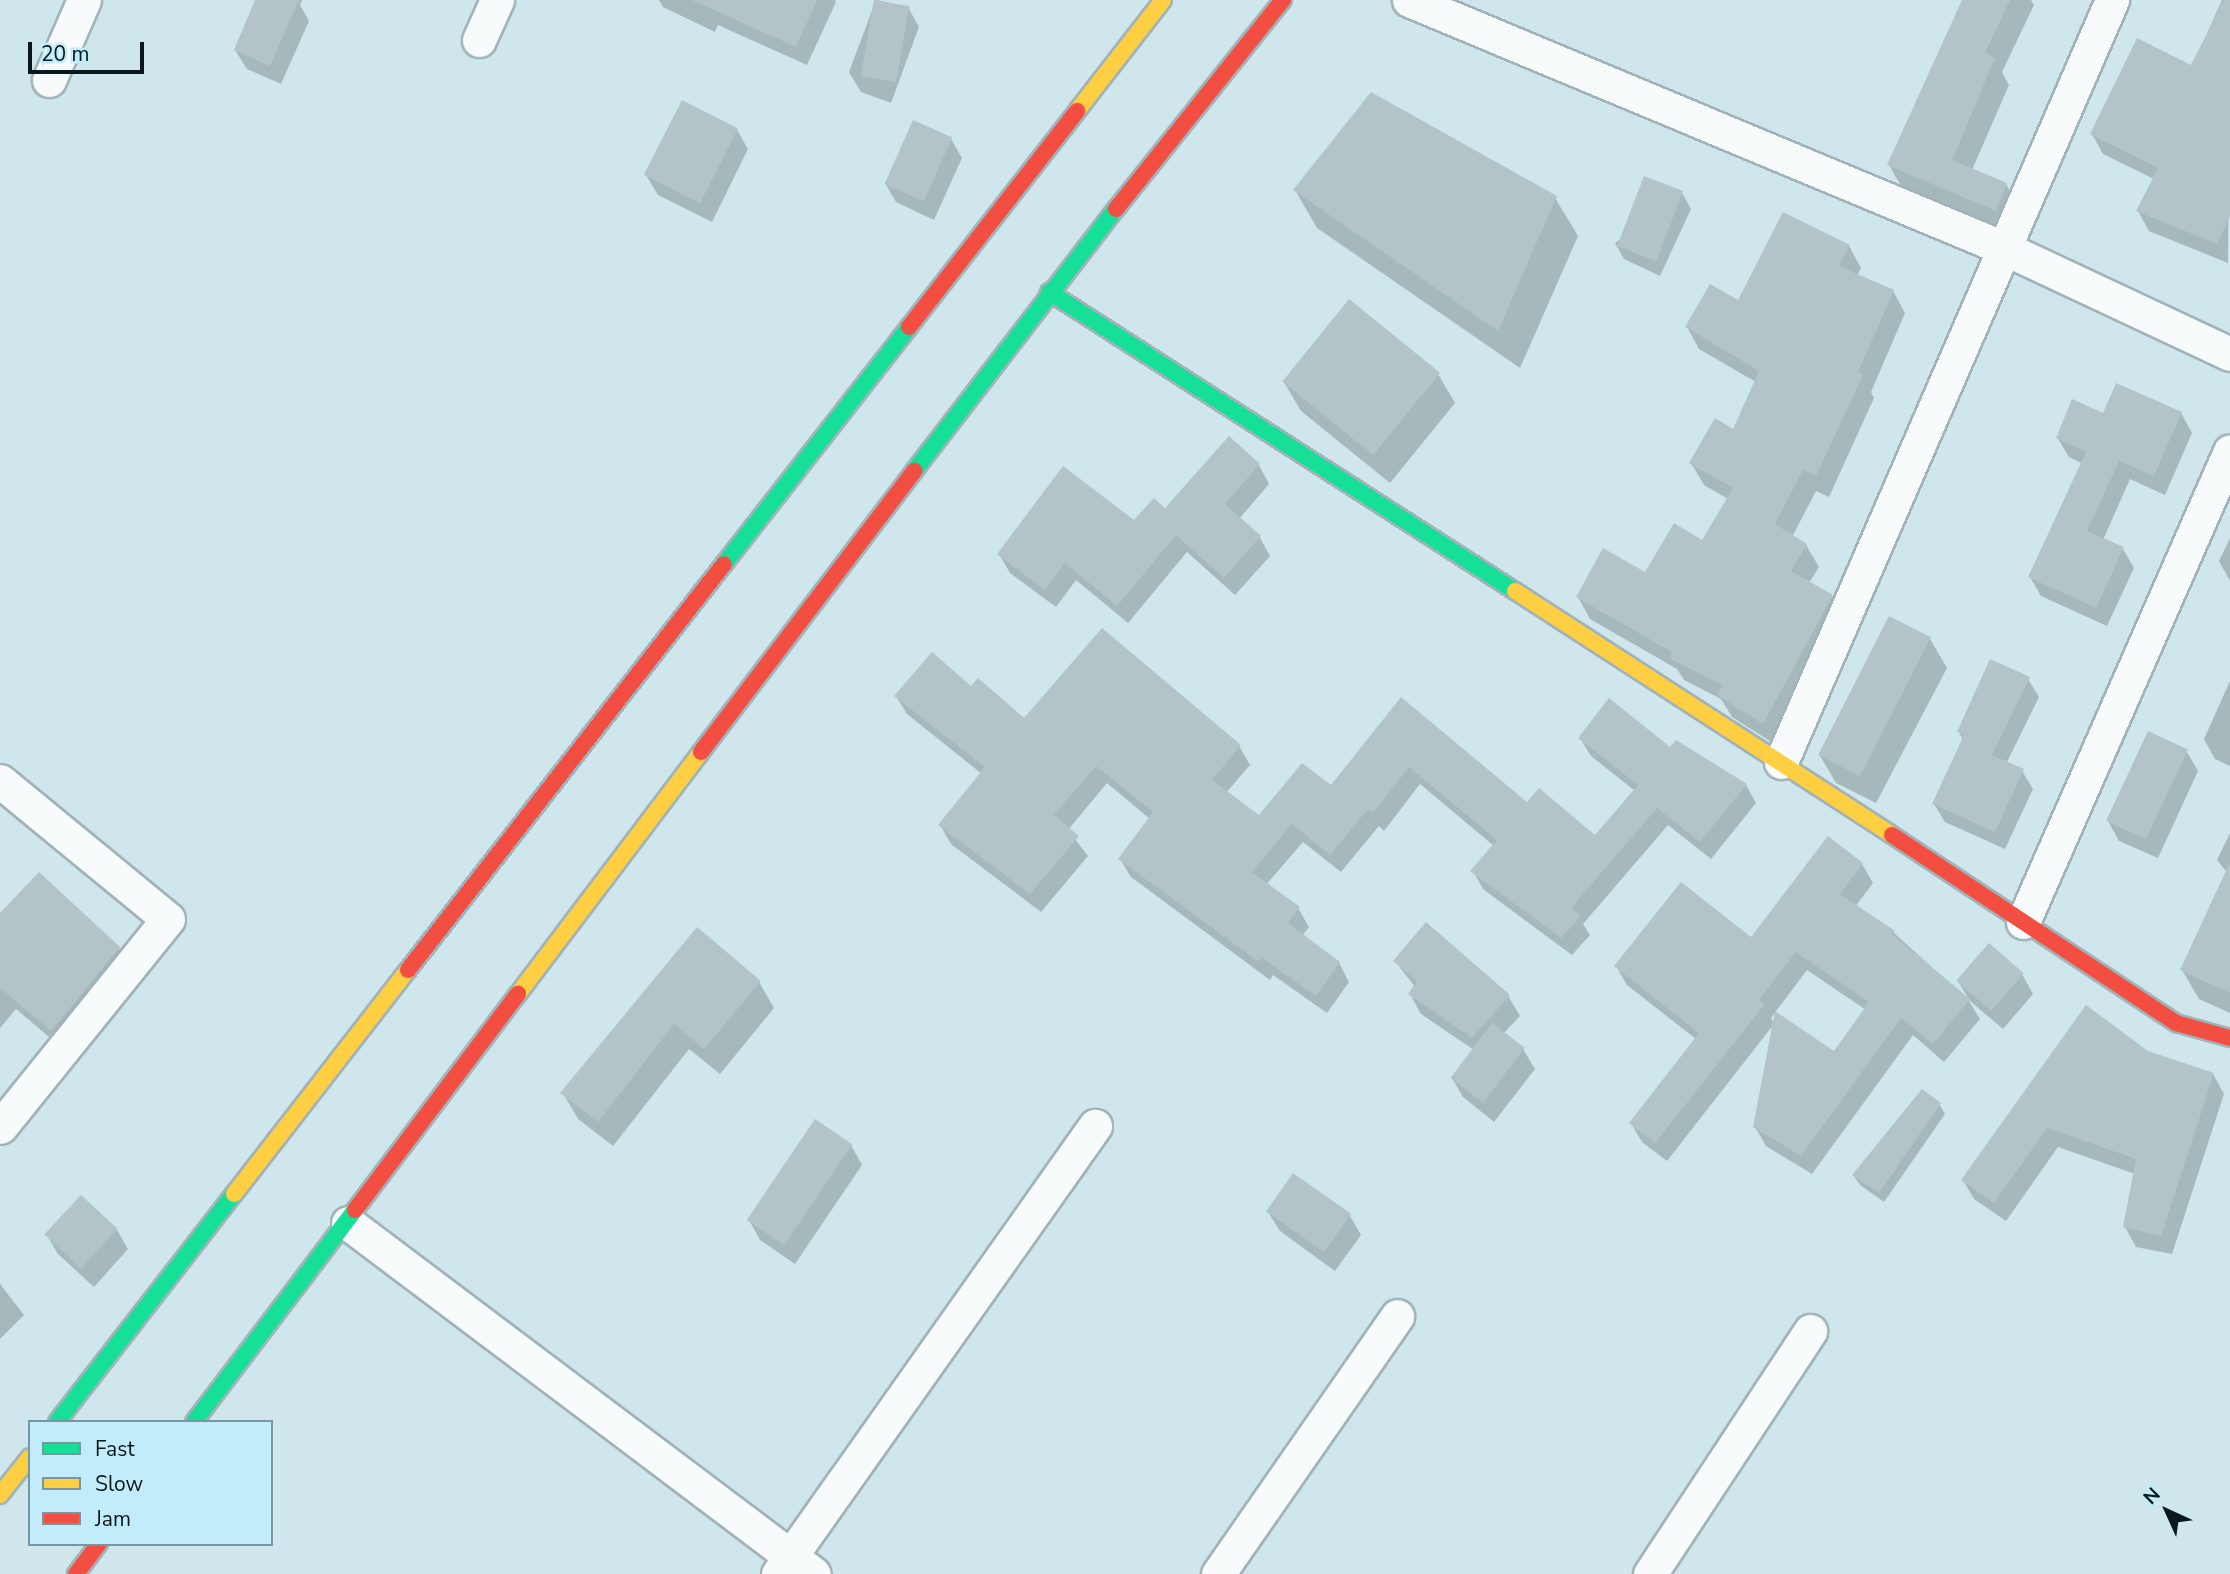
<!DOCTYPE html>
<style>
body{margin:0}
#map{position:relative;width:2230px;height:1574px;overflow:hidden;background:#cfe6ec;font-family:"Nunito Sans",sans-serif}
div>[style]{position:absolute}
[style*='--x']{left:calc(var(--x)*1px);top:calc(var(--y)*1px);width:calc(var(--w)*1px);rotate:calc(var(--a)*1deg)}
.shadow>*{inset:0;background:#0003}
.building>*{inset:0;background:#b2c4c7;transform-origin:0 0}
.roads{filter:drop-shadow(2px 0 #a1b3b8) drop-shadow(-2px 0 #a1b3b8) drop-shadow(0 2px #a1b3b8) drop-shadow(0 -2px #a1b3b8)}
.street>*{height:33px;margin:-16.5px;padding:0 16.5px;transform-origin:16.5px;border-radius:16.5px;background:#f8fbfc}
.fast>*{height:16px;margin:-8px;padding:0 8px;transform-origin:8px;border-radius:8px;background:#16e098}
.slow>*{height:16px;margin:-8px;padding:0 8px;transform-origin:8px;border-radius:8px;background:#ffcf43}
.jam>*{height:16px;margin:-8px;padding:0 8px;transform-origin:8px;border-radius:8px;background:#f24e42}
span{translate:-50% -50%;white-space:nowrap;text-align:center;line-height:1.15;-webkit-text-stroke:5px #c2ecf9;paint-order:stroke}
.legend{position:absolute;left:28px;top:1420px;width:245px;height:126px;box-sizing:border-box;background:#c2ecf9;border:2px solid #7897a1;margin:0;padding:9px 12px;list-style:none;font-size:21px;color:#08181c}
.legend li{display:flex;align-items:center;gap:14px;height:35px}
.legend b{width:35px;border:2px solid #7897a1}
.north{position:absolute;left:2132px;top:1476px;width:70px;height:70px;-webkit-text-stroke:5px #c2ecf9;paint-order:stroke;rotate:315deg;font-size:19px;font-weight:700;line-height:28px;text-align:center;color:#08181c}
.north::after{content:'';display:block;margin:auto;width:24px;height:32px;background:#08181c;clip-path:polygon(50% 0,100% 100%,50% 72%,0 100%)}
.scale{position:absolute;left:28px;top:42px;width:116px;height:32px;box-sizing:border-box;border:4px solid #08181c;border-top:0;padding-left:9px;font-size:21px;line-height:24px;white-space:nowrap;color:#08181c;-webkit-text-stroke:5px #c2ecf9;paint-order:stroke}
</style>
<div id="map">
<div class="shadow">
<i style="clip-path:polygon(257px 0,302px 0,300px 5px,309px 21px,281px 84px,247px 69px,235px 50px)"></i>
<i style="clip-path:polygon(659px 0,835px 0,836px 2px,807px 65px,718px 25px,715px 32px,663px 7px)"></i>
<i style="clip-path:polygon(876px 0,908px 7px,919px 27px,891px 103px,861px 92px,849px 72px)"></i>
<i style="clip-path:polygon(1965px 0,2031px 0,2034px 5px,2002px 72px,2009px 85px,1972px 170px,2006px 184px,2021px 210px,2010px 236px,1904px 191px,1889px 165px)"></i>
<i style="clip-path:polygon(2222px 0,2230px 0,2228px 263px,2149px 231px,2138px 211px,2154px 179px,2103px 154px,2092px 134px,2192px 67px)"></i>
<i style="clip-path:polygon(737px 130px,748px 149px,712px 222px,658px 195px,646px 175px)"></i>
<i style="clip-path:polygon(951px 139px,962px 158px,934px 220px,896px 202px,885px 183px)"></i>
<i style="clip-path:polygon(1295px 190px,1555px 198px,1578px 236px,1520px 368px,1317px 228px)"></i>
<i style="clip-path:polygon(1682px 193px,1691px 209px,1660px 276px,1624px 259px,1615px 243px)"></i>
<i style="clip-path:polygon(1849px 246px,1861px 268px,1857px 276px,1893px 291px,1905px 313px,1871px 392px,1874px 398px,1829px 497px,1816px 491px,1792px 537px,1806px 545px,1819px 567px,1809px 583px,1831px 596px,1844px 618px,1776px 745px,1732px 717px,1721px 699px,1684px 680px,1677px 669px,1590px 619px,1578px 597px,1645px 575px,1702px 542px,1728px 499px,1704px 485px,1691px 463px,1734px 431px,1756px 382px,1699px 349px,1687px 327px)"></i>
<i style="clip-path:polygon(1438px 374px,1455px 403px,1390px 483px,1301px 411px,1284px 382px)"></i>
<i style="clip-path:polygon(2181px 413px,2192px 433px,2165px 495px,2130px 479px,2103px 540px,2123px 549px,2134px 568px,2107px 626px,2041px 596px,2030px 577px,2083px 464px,2069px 457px,2057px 437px,2104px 415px)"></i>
<i style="clip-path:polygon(1259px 465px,1269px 484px,1239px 519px,1260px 538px,1270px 556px,1235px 595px,1187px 552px,1128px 623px,1076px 580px,1056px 607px,1010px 573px,999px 554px,1135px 523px)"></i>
<i style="clip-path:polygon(2230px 538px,2230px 581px,2219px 561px)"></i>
<i style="clip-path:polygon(1930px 639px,1947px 668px,1876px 803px,1836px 783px,1819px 754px)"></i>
<i style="clip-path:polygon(2028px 679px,2039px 697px,2006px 764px,2022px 771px,2033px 789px,2005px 849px,1945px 822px,1934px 804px,1963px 740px,1959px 732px)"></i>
<i style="clip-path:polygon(2230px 681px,2230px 766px,2215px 759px,2204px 739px)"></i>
<i style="clip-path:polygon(971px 688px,1024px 721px,1239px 746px,1250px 765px,1226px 793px,1259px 818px,1331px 787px,1401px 699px,1527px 804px,1595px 838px,1635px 791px,1591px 756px,1580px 738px,1671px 749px,1746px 785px,1756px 803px,1711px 859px,1668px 825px,1583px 924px,1590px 935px,1572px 955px,1483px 889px,1473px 871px,1494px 846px,1420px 784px,1384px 831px,1379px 826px,1341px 872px,1303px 842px,1266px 885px,1298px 908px,1309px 927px,1302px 936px,1339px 963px,1349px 982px,1327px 1013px,1273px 975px,1270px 980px,1131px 877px,1120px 859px,1150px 819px,1107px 783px,1068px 830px,1088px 856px,1041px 912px,951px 844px,940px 825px,982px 774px,907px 714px,896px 696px)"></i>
<i style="clip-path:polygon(2187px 752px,2198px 771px,2158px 858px,2119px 841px,2108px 821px)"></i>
<i style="clip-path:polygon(2230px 833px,2230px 876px,2217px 860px)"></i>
<i style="clip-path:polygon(evenodd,1829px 839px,1862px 864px,1873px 883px,1855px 907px,1893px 932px,1969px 1001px,1980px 1019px,1944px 1062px,1913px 1035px,1812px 1174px,1766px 1146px,1755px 1127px,1774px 1024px,1667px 1161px,1642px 1142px,1631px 1123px,1696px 1039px,1627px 985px,1616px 966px,1751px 940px,1829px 839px,1807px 970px,1866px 1010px,1834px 1053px,1774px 1024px,1771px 1018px,1807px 970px)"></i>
<i style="clip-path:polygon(39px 874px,119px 948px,130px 967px,62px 1048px,16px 1009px,0 1028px,0 917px)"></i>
<i style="clip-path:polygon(2230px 881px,2230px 1013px,2199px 999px,2182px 970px)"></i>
<i style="clip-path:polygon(697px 930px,759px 982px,774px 1008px,720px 1074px,689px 1049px,613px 1146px,578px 1119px,563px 1093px)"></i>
<i style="clip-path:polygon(1395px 961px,1508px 996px,1520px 1016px,1503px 1034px,1523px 1049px,1535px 1069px,1494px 1122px,1463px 1097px,1452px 1078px,1474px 1050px,1421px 1014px,1410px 994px,1415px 987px)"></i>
<i style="clip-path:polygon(2022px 974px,2033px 994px,2003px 1029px,1970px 1001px,1958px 981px)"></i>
<i style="clip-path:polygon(2147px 1052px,2213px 1074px,2224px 1094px,2172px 1254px,2136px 1247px,2125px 1227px,2135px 1174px,2058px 1147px,2006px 1221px,1974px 1199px,1963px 1180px)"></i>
<i style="clip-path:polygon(1939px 1104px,1945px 1114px,1884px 1202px,1860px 1185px,1854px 1176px)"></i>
<i style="clip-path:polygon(851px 1145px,862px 1165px,795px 1264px,760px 1240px,749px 1220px)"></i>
<i style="clip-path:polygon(1294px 1176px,1350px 1216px,1361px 1235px,1335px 1271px,1280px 1231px,1268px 1212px)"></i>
<i style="clip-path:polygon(117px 1230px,128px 1249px,94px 1287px,58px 1254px,47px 1235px)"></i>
<i style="clip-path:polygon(0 1284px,24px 1315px,0 1339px)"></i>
</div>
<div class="building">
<i style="clip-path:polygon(255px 0,299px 0,270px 66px,234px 50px)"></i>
<i style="clip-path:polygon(692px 0,817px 0,796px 47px)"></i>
<i style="left:874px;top:0;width:36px;height:77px;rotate:10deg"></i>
<i style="clip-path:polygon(1962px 0,2010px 0,1985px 53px,1995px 58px,1952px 160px,2007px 183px,1996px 211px,1887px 165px)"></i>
<i style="clip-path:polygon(2224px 0,2230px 0,2230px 216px,2217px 244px,2136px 211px,2158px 168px,2090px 134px,2137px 38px,2191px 65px)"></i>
<i style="clip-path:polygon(1371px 92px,1557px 196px,1498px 331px,1293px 190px)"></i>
<i style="left:682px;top:100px;width:63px;height:84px;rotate:27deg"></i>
<i style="left:913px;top:120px;width:43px;height:70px;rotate:24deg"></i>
<i style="left:1644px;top:176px;width:42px;height:75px;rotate:21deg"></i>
<i style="clip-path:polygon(1783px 212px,1850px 245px,1839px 266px,1894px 290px,1858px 372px,1863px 375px,1816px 476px,1803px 470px,1775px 524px,1807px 544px,1791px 571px,1833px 595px,1763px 724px,1717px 695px,1722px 685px,1669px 658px,1672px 652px,1576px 597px,1603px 548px,1645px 572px,1674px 523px,1702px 540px,1733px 488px,1689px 463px,1715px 418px,1733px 429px,1759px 371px,1685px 327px,1710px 284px,1738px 300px)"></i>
<i style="left:1349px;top:299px;width:117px;height:106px;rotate:39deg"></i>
<i style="clip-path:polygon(2116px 383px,2182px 412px,2154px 476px,2119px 461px,2087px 531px,2124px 547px,2096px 608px,2028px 577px,2086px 452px,2056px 438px,2072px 399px,2103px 413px)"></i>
<i style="clip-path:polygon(1229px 436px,1260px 464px,1225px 504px,1261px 536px,1224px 578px,1176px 535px,1117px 606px,1065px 563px,1045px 590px,997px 554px,1063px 466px,1134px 520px,1154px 498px,1165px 508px)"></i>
<i style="left:1889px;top:616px;width:47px;height:156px;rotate:27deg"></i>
<i style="clip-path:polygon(1102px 628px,1241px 745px,1212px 780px,1259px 815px,1302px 763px,1331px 785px,1401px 697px,1527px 802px,1539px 788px,1595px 835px,1638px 785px,1578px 738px,1609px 698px,1670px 747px,1676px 740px,1747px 784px,1700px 842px,1657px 808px,1571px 908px,1581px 916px,1561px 938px,1470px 871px,1497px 840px,1409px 767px,1373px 813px,1368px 809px,1330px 855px,1292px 824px,1252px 872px,1300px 907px,1288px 923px,1340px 962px,1316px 996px,1262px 958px,1259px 962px,1118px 859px,1153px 812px,1096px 766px,1054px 815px,1079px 836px,1030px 894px,938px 825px,985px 767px,894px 696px,932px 652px,971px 686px,978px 678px,1024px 718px)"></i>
<i style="clip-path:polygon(1990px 659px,2030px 677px,1992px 755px,2024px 769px,1995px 832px,1932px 804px,1964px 735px,1957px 732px)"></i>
<i style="left:2148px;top:731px;width:44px;height:99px;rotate:25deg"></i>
<i style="clip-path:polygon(1828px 836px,1863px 863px,1840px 894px,1895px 931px,1892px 934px,1970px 999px,1933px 1044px,1901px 1018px,1801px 1156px,1753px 1127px,1775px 1011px,1834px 1051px,1869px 1002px,1796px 952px,1759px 1000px,1765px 1004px,1655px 1143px,1629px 1123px,1699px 1033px,1614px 966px,1681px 882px,1751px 937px)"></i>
<i style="clip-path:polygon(2230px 862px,2230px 993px,2180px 970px)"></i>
<i style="clip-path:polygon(39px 872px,120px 947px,51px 1031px,0 988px,0 913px)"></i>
<i style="clip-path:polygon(1426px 922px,1510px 995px,1472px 1038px,1408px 994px,1417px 981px,1393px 961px)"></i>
<i style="clip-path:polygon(697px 927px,761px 981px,704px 1049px,674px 1024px,598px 1122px,560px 1093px)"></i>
<i style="left:1989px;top:943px;width:46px;height:50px;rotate:41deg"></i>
<i style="clip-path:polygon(2086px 1005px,2148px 1051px,2214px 1073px,2161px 1236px,2123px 1227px,2136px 1159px,2047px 1128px,1994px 1203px,1961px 1180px)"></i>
<i style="left:1492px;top:1023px;width:41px;height:69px;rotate:37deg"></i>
<i style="clip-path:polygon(1922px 1089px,1941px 1103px,1879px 1193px,1852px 1175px)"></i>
<i style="left:815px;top:1119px;width:45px;height:122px;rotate:34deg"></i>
<i style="left:1293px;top:1173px;width:71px;height:47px;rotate:35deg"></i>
<i style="left:81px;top:1195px;width:50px;height:54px;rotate:43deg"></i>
</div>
<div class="roads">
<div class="street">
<i style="--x:1409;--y:0;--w:647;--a:22.64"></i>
<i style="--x:2006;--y:249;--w:247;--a:25.1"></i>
<i style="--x:479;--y:40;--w:44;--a:-65.8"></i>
<i style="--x:49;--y:80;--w:87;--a:-66.4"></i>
<i style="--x:1781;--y:762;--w:831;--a:-66.52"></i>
<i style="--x:0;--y:781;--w:217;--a:39.4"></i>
<i style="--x:168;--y:919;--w:267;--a:128.9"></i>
<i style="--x:2023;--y:922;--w:514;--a:-66.27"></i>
<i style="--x:348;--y:1223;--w:583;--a:36.99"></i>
<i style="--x:778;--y:1574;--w:549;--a:-54.72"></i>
<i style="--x:1218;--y:1574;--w:314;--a:-55.2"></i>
<i style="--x:1650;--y:1574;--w:291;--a:-56.6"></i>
</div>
<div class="fast">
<i style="--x:1049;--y:292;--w:554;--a:32.69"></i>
<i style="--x:914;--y:471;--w:331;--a:-52.4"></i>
<i style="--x:724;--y:564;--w:301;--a:-52"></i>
<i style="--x:57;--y:1422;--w:289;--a:-52.2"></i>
<i style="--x:194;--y:1422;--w:266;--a:-52.8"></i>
</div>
<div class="slow">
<i style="--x:1077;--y:111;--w:140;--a:-52.2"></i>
<i style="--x:1515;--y:591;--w:449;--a:32.9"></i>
<i style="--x:518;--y:994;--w:303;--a:-52.9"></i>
<i style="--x:234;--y:1194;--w:284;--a:-52.2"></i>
<i style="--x:0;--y:1495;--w:48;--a:-51.7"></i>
</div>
<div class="jam">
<i style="--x:1116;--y:209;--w:268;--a:-51.4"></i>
<i style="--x:909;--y:327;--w:274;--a:-52.1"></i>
<i style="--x:701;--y:752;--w:353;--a:-52.8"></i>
<i style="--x:1892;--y:835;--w:341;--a:33.5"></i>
<i style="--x:2176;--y:1023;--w:56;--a:15.5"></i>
<i style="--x:408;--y:970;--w:514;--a:-52.11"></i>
<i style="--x:355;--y:1210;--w:271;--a:-53"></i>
<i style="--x:76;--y:1574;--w:38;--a:-53"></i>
</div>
</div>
<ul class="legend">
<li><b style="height:9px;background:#16e098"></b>Fast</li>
<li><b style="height:9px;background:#ffcf43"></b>Slow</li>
<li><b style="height:9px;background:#f24e42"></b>Jam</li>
</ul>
<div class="north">N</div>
<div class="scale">20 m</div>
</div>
